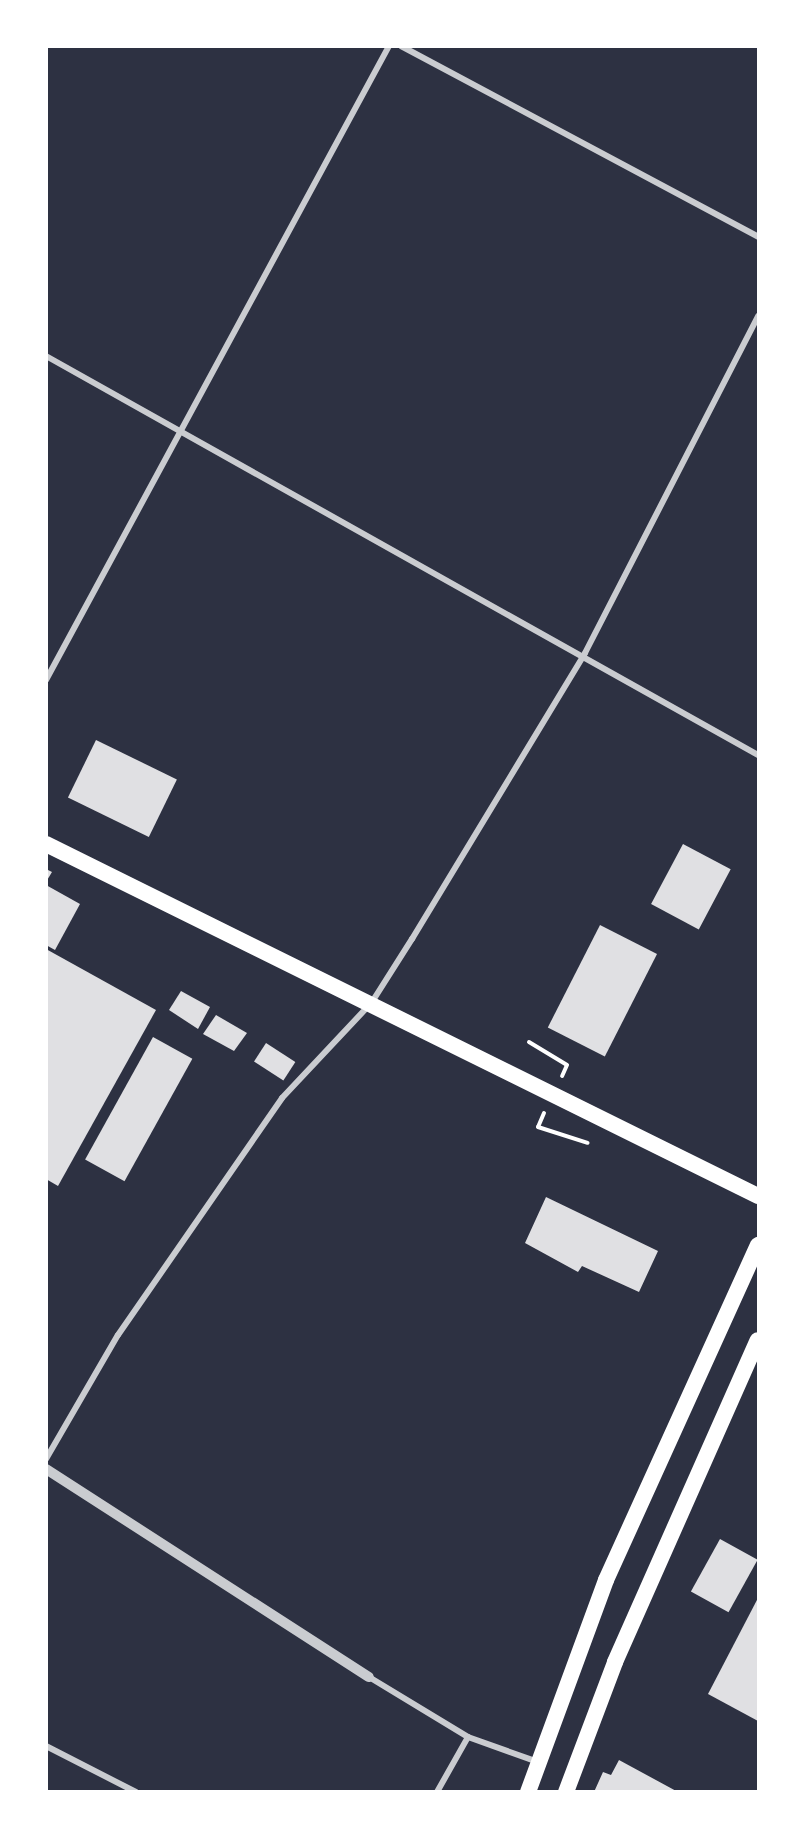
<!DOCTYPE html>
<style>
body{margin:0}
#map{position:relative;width:805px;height:1838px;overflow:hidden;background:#2d3142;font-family:Signika,sans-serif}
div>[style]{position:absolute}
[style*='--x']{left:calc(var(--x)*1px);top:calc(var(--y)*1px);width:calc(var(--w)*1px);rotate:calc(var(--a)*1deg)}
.building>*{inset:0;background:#e0e0e3;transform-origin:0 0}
.path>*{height:4px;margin:-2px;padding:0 2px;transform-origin:2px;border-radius:2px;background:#fff}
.minor>*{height:6px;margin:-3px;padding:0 3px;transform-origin:3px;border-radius:3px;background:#caccd0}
.tertiary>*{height:10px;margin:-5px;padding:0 5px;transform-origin:5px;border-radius:5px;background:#caccd0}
.trunk>*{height:16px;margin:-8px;padding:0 8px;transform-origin:8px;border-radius:8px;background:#fff}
span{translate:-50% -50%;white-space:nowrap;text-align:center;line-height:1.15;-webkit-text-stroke:4.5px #fff;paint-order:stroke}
.frame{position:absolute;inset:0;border:48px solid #fff;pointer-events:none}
</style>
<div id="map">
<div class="building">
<i style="left:96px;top:740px;width:90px;height:64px;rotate:26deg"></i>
<i style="left:683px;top:844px;width:54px;height:68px;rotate:28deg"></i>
<i style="clip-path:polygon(46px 869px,52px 872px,46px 882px)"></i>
<i style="clip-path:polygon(46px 885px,80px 904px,55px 950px,46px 945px)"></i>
<i style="left:600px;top:925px;width:64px;height:115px;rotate:27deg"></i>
<i style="clip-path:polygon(46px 949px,156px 1010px,58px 1186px,46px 1179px)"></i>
<i style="clip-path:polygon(181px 991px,210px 1007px,198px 1029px,169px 1010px)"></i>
<i style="clip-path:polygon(216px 1015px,247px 1033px,234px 1051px,203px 1034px)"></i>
<i style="left:153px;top:1037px;width:45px;height:140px;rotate:29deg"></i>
<i style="left:266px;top:1043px;width:35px;height:22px;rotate:33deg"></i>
<i style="clip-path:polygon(546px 1197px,658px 1251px,639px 1292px,582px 1266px,578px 1272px,525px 1243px)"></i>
<i style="left:720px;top:1539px;width:43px;height:60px;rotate:29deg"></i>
<i style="clip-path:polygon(758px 1598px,758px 1721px,708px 1694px)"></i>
<i style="clip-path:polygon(619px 1760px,678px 1792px,594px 1792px,603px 1772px,611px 1775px)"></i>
</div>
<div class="path">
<i style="--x:529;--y:1042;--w:44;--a:31.2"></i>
<i style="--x:567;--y:1065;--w:12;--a:114"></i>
<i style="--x:544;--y:1113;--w:15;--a:113"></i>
<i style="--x:538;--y:1127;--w:52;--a:17.7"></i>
</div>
<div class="minor">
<i style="--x:401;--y:46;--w:405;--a:28.1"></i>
<i style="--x:46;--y:356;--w:816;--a:29.27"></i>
<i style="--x:46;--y:680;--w:721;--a:-61.59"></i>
<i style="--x:46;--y:1459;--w:143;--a:-59.9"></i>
<i style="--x:118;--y:1335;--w:288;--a:-55.3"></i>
<i style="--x:282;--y:1098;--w:132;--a:-46.8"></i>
<i style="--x:372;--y:1002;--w:75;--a:-57.6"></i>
<i style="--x:412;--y:939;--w:334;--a:-58.8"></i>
<i style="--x:585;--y:653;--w:379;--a:-62.8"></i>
<i style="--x:369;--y:1677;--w:116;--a:31.2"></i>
<i style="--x:46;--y:1746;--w:101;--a:27.1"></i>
<i style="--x:437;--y:1792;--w:63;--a:-60.6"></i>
<i style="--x:468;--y:1737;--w:74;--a:19.7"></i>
</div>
<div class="tertiary">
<i style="--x:46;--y:1469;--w:384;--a:32.8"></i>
</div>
<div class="trunk">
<i style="--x:46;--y:844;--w:794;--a:26.31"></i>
<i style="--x:528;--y:1792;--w:226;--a:-69.8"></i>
<i style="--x:606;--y:1580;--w:368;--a:-65.6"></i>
<i style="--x:566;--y:1792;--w:139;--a:-69.3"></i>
<i style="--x:615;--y:1662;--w:352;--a:-66.1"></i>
</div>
<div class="frame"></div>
</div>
